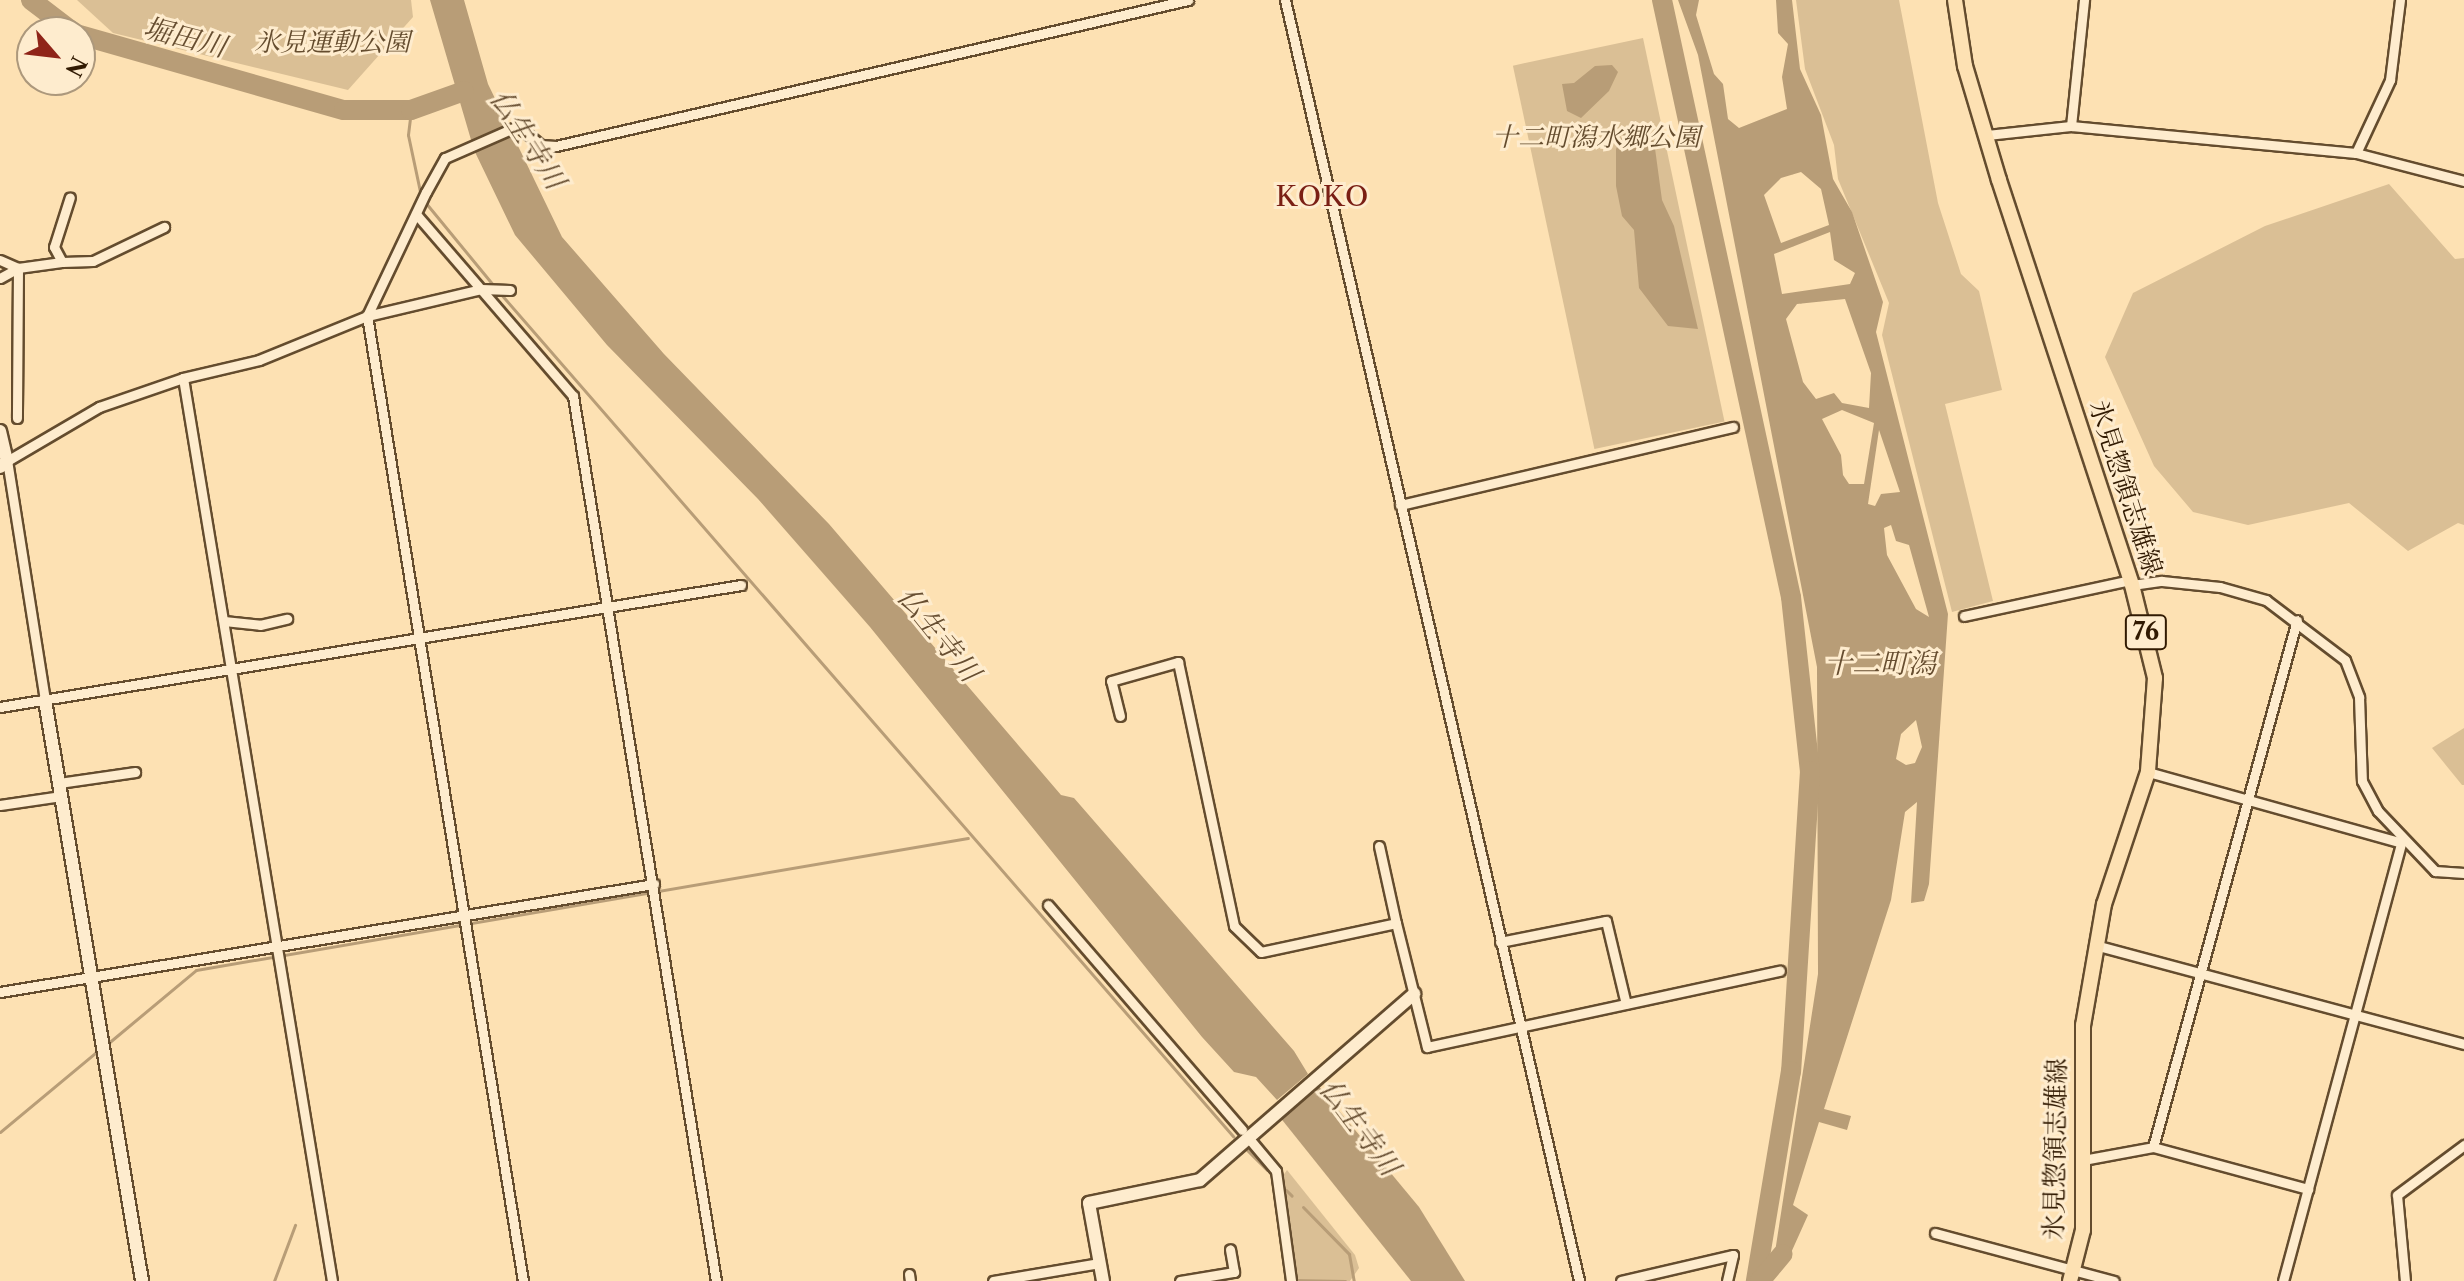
<!DOCTYPE html>
<meta charset="utf-8">
<style>
body{margin:0}
#map{position:relative;width:2464px;height:1281px;overflow:hidden;background:#fde1b3;font-family:"Libre Caslon Text","Noto Serif JP",serif}
div>[style]{position:absolute}
[style*='--x']{left:calc(var(--x)*1px);top:calc(var(--y)*1px);width:calc(var(--w)*1px);rotate:calc(var(--a)*1deg)}
.green>*{inset:0;background:#dabf95;transform-origin:0 0}
.water>*{inset:0;background:#b89d77}
.stream>*{height:3px;margin:-1.5px;padding:0 1.5px;transform-origin:1.5px;border-radius:1.5px;background:#b89d77}
.river>*{height:20px;margin:-10px;padding:0 10px;transform-origin:10px;border-radius:10px;background:#b89d77}
.roads{filter:drop-shadow(2px 0 #644c2e) drop-shadow(-2px 0 #644c2e) drop-shadow(0 2px #644c2e) drop-shadow(0 -2px #644c2e)}
.street>*{height:9px;margin:-4.5px;padding:0 4.5px;transform-origin:4.5px;border-radius:4.5px;background:#feecce}
.secondary>*{height:12px;margin:-6px;padding:0 6px;transform-origin:6px;border-radius:6px;background:#feecce}
.primary>*{height:14px;margin:-7px;padding:0 7px;transform-origin:7px;border-radius:7px;background:#fde1b3}
span{translate:-50% -50%;white-space:nowrap;text-align:center;line-height:1.15;-webkit-text-stroke:6px #feecce;paint-order:stroke}
.shield-label span{padding:2px 6px;background:#feecce;border:2px solid;border-radius:6px;-webkit-text-stroke-width:0}
.shield-label{font-size:24px;color:#311a02;font-weight:700}
.park-label{font-size:26px;color:#644c2e;font-style:italic}
.street-label{font-size:26px;color:#311a02}
.water-label{font-size:28px;color:#674e31;font-style:italic}
.neighbourhood-label{font-size:28px;color:#7a1f14;letter-spacing:2px}
.north{position:absolute;left:16px;top:16px;width:80px;height:80px;box-sizing:border-box;background:#feecce;border:2px solid #ac987c;border-radius:50%;rotate:118deg;font-size:22px;font-weight:700;line-height:32px;text-align:center;color:#311a02}
.north::after{content:'';display:block;margin:auto;width:28px;height:36px;background:#8f2418;clip-path:polygon(50% 0,100% 100%,50% 72%,0 100%)}
</style>
<div id="map">
<div class="green">
<i style="clip-path:polygon(77px 0,411px 0,413px 17px,348px 90px,113px 33px)"></i>
<i style="clip-path:polygon(1796px 0,1899px 0,1938px 203px,1961px 274px,1979px 291px,2002px 390px,1945px 404px,1993px 601px,1952px 612px,1882px 335px,1889px 303px,1838px 179px,1834px 145px,1805px 69px)"></i>
<i style="left:1643px;top:38px;width:392px;height:133px;rotate:78deg"></i>
<i style="clip-path:polygon(2389px 184px,2455px 259px,2464px 258px,2464px 525px,2458px 523px,2408px 551px,2349px 503px,2248px 525px,2193px 512px,2154px 466px,2105px 357px,2133px 293px,2265px 226px)"></i>
<i style="clip-path:polygon(2464px 728px,2464px 785px,2462px 785px,2432px 748px)"></i>
<i style="clip-path:polygon(1287px 1170px,1355px 1255px,1359px 1268px,1350px 1281px,1296px 1281px,1280px 1180px)"></i>
</div>
<div class="water">
<i style="clip-path:polygon(430px 0,464px 0,488px 84px,562px 237px,664px 354px,829px 524px,1061px 795px,1074px 798px,1294px 1051px,1308px 1074px,1277px 1100px,1256px 1077px,1234px 1072px,1202px 1037px,870px 627px,758px 499px,607px 345px,515px 235px,474px 150px)"></i>
<i style="clip-path:polygon(evenodd,1678px 0,1699px 0,1696px 15px,1714px 74px,1723px 84px,1728px 119px,1739px 128px,1787px 109px,1782px 77px,1788px 44px,1778px 33px,1776px 0,1792px 0,1800px 69px,1821px 115px,1833px 179px,1852px 212px,1883px 302px,1876px 332px,1948px 614px,1929px 884px,1924px 901px,1911px 903px,1917px 802px,1905px 812px,1891px 900px,1824px 1109px,1851px 1116px,1847px 1130px,1819px 1122px,1793px 1205px,1808px 1215px,1790px 1255px,1775px 1252px,1818px 974px,1817px 667px,1698px 55px,1678px 0,1801px 172px,1821px 189px,1829px 225px,1781px 243px,1764px 195px,1781px 178px,1801px 172px,1678px 0,1830px 232px,1834px 260px,1855px 273px,1850px 284px,1782px 294px,1774px 254px,1830px 232px,1678px 0,1845px 299px,1871px 373px,1869px 408px,1842px 403px,1834px 393px,1816px 399px,1803px 382px,1786px 319px,1797px 304px,1845px 299px,1678px 0,1842px 410px,1874px 423px,1864px 484px,1849px 484px,1843px 475px,1841px 455px,1822px 419px,1842px 410px,1678px 0,1879px 430px,1900px 492px,1881px 494px,1875px 506px,1868px 504px,1879px 430px,1678px 0,1891px 525px,1896px 541px,1909px 545px,1929px 617px,1916px 609px,1887px 555px,1884px 528px,1891px 525px,1678px 0,1916px 720px,1922px 747px,1915px 763px,1906px 765px,1896px 759px,1901px 734px,1916px 720px)"></i>
<i style="clip-path:polygon(1612px 65px,1618px 72px,1609px 91px,1581px 118px,1567px 111px,1562px 84px,1574px 83px,1595px 66px)"></i>
<i style="clip-path:polygon(1644px 129px,1654px 141px,1662px 200px,1674px 226px,1698px 329px,1668px 326px,1639px 288px,1634px 230px,1622px 216px,1616px 186px,1616px 149px,1624px 133px)"></i>
<i style="clip-path:polygon(1316px 1083px,1419px 1207px,1465px 1281px,1411px 1281px,1279px 1116px)"></i>
</div>
<div class="stream">
<i style="--x:411;--y:110;--w:25;--a:97"></i>
<i style="--x:408;--y:135;--w:62;--a:78"></i>
<i style="--x:425;--y:202;--w:109;--a:50.6"></i>
<i style="--x:499;--y:292;--w:1119;--a:48.99"></i>
<i style="--x:106;--y:1045;--w:117;--a:-39.8"></i>
<i style="--x:196;--y:970;--w:783;--a:-9.7"></i>
<i style="--x:0;--y:1132;--w:130;--a:-39.7"></i>
<i style="--x:1247;--y:1150;--w:28;--a:45"></i>
<i style="--x:1286;--y:1190;--w:8;--a:45"></i>
<i style="--x:1303;--y:1207;--w:66;--a:45.6"></i>
<i style="--x:1349;--y:1254;--w:27;--a:80"></i>
<i style="--x:1294;--y:1280;--w:51;--a:1.1"></i>
<i style="--x:274;--y:1281;--w:60;--a:-69.4"></i>
</div>
<div class="river">
<i style="--x:31;--y:0;--w:53;--a:37.3"></i>
<i style="--x:1662;--y:0;--w:611;--a:77.81"></i>
<i style="--x:1791;--y:597;--w:175;--a:83.8"></i>
<i style="--x:1810;--y:771;--w:301;--a:93.6"></i>
<i style="--x:1791;--y:1071;--w:213;--a:99.5"></i>
<i style="--x:80;--y:35;--w:274;--a:15.9"></i>
<i style="--x:344;--y:110;--w:67;--a:0"></i>
<i style="--x:411;--y:110;--w:56;--a:-19.7"></i>
<i style="--x:1760;--y:1281;--w:35;--a:-50"></i>
</div>
<div class="roads">
<div class="street">
<i style="--x:1285;--y:0;--w:1314;--a:77.07"></i>
<i style="--x:2071;--y:126;--w:127;--a:-84.1"></i>
<i style="--x:1987;--y:135;--w:84;--a:-6.1"></i>
<i style="--x:2071;--y:126;--w:286;--a:5.4"></i>
<i style="--x:2356;--y:153;--w:112;--a:14.5"></i>
<i style="--x:2356;--y:153;--w:81;--a:-65"></i>
<i style="--x:2390;--y:80;--w:81;--a:-82.9"></i>
<i style="--x:416;--y:214;--w:240;--a:49.2"></i>
<i style="--x:573;--y:396;--w:896;--a:80.82"></i>
<i style="--x:0;--y:260;--w:20;--a:24"></i>
<i style="--x:18;--y:268;--w:44;--a:-7.8"></i>
<i style="--x:62;--y:262;--w:17;--a:-118"></i>
<i style="--x:54;--y:247;--w:52;--a:-72.3"></i>
<i style="--x:62;--y:262;--w:31;--a:-2"></i>
<i style="--x:93;--y:261;--w:79;--a:-25.6"></i>
<i style="--x:0;--y:278;--w:21;--a:-29"></i>
<i style="--x:18;--y:268;--w:150;--a:90.4"></i>
<i style="--x:183;--y:378;--w:915;--a:80.63"></i>
<i style="--x:1400;--y:505;--w:342;--a:-13.2"></i>
<i style="--x:2132;--y:585;--w:30;--a:-8"></i>
<i style="--x:2162;--y:581;--w:58;--a:5.9"></i>
<i style="--x:2220;--y:587;--w:48;--a:15.8"></i>
<i style="--x:2266;--y:600;--w:99;--a:37.2"></i>
<i style="--x:2345;--y:660;--w:40;--a:69"></i>
<i style="--x:2359;--y:697;--w:84;--a:88"></i>
<i style="--x:2362;--y:781;--w:34;--a:62"></i>
<i style="--x:2378;--y:811;--w:83;--a:46.5"></i>
<i style="--x:2435;--y:871;--w:29;--a:4"></i>
<i style="--x:1964;--y:616;--w:170;--a:-12.2"></i>
<i style="--x:224;--y:621;--w:36;--a:6"></i>
<i style="--x:260;--y:625;--w:28;--a:-13"></i>
<i style="--x:45;--y:700;--w:242;--a:-99"></i>
<i style="--x:7;--y:461;--w:107;--a:-30.4"></i>
<i style="--x:99;--y:407;--w:89;--a:-19"></i>
<i style="--x:183;--y:378;--w:78;--a:-13.3"></i>
<i style="--x:259;--y:360;--w:117;--a:-22.2"></i>
<i style="--x:367;--y:316;--w:117;--a:-13.3"></i>
<i style="--x:481;--y:289;--w:29;--a:2"></i>
<i style="--x:0;--y:707;--w:751;--a:-9.35"></i>
<i style="--x:1120;--y:716;--w:36;--a:-104"></i>
<i style="--x:1111;--y:681;--w:70;--a:-15.8"></i>
<i style="--x:1178;--y:662;--w:270;--a:78"></i>
<i style="--x:1234;--y:926;--w:37;--a:44"></i>
<i style="--x:1261;--y:952;--w:138;--a:-12.1"></i>
<i style="--x:1396;--y:923;--w:128;--a:76"></i>
<i style="--x:1427;--y:1047;--w:361;--a:-12.2"></i>
<i style="--x:2148;--y:772;--w:261;--a:15.6"></i>
<i style="--x:59;--y:783;--w:77;--a:-8.2"></i>
<i style="--x:0;--y:805;--w:62;--a:-8.4"></i>
<i style="--x:1379;--y:846;--w:79;--a:77.6"></i>
<i style="--x:1048;--y:905;--w:297;--a:49.2"></i>
<i style="--x:1500;--y:942;--w:108;--a:-11.2"></i>
<i style="--x:1606;--y:921;--w:85;--a:76.5"></i>
<i style="--x:2095;--y:945;--w:382;--a:15"></i>
<i style="--x:0;--y:992;--w:663;--a:-9.38"></i>
<i style="--x:1251;--y:1141;--w:39;--a:50"></i>
<i style="--x:1276;--y:1171;--w:111;--a:82.2"></i>
<i style="--x:2153;--y:1147;--w:546;--a:-74.72"></i>
<i style="--x:2083;--y:1160;--w:71;--a:-10.5"></i>
<i style="--x:2153;--y:1147;--w:161;--a:15.2"></i>
<i style="--x:1935;--y:1233;--w:185;--a:15"></i>
<i style="--x:909;--y:1274;--w:7;--a:82"></i>
<i style="--x:523;--y:1281;--w:978;--a:-99.18"></i>
<i style="--x:367;--y:316;--w:137;--a:-64.6"></i>
<i style="--x:426;--y:192;--w:39;--a:-61"></i>
<i style="--x:445;--y:158;--w:80;--a:-23.7"></i>
<i style="--x:518;--y:126;--w:30;--a:40"></i>
<i style="--x:541;--y:145;--w:15;--a:4"></i>
<i style="--x:556;--y:146;--w:649;--a:-13.01"></i>
<i style="--x:993;--y:1281;--w:108;--a:-9.6"></i>
<i style="--x:1180;--y:1281;--w:55;--a:-9.5"></i>
<i style="--x:1234;--y:1272;--w:23;--a:-100"></i>
<i style="--x:1621;--y:1281;--w:115;--a:-13.1"></i>
<i style="--x:1733;--y:1255;--w:27;--a:103"></i>
<i style="--x:2283;--y:1281;--w:458;--a:-74.9"></i>
<i style="--x:2405;--y:1281;--w:86;--a:-95.3"></i>
<i style="--x:2397;--y:1195;--w:84;--a:-36.7"></i>
</div>
<div class="secondary">
<i style="--x:0;--y:431;--w:31;--a:77"></i>
<i style="--x:7;--y:461;--w:9;--a:139"></i>
<i style="--x:45;--y:700;--w:589;--a:80.52"></i>
<i style="--x:1103;--y:1281;--w:79;--a:-100.2"></i>
<i style="--x:1089;--y:1203;--w:113;--a:-11.7"></i>
<i style="--x:1200;--y:1180;--w:284;--a:-41"></i>
</div>
<div class="primary">
<i style="--x:1955;--y:0;--w:67;--a:81.4"></i>
<i style="--x:1965;--y:66;--w:119;--a:73.4"></i>
<i style="--x:1999;--y:180;--w:426;--a:71.8"></i>
<i style="--x:2132;--y:585;--w:96;--a:76.1"></i>
<i style="--x:2155;--y:678;--w:94;--a:94.3"></i>
<i style="--x:2148;--y:772;--w:139;--a:108.4"></i>
<i style="--x:2104;--y:904;--w:123;--a:99.8"></i>
<i style="--x:2083;--y:1025;--w:205;--a:90"></i>
<i style="--x:2083;--y:1230;--w:53;--a:104.3"></i>
</div>
</div>
<div class="shield-label">
<span style="left:2146px;top:632px">76</span>
</div>
<div class="park-label">
<span style="left:332px;top:43px">氷見運動公園</span>
<span style="left:1596px;top:138px">十二町潟水郷公園</span>
</div>
<div class="street-label">
<span style="left:2125px;top:488px;rotate:72deg">氷見惣領志雄線</span>
<span style="left:2056px;top:1149px;rotate:-89deg">氷見惣領志雄線</span>
</div>
<div class="water-label">
<span style="left:185px;top:37px;rotate:14deg">堀田川</span>
<span style="left:528px;top:139px;rotate:57deg">仏生寺川</span>
<span style="left:939px;top:634px;rotate:51deg">仏生寺川</span>
<span style="left:1880px;top:663px">十二町潟</span>
<span style="left:1360px;top:1127px;rotate:53deg">仏生寺川</span>
</div>
<div class="neighbourhood-label">
<span style="left:1323px;top:196px">KOKO</span>
</div>
<div class="north">N</div>
</div>
